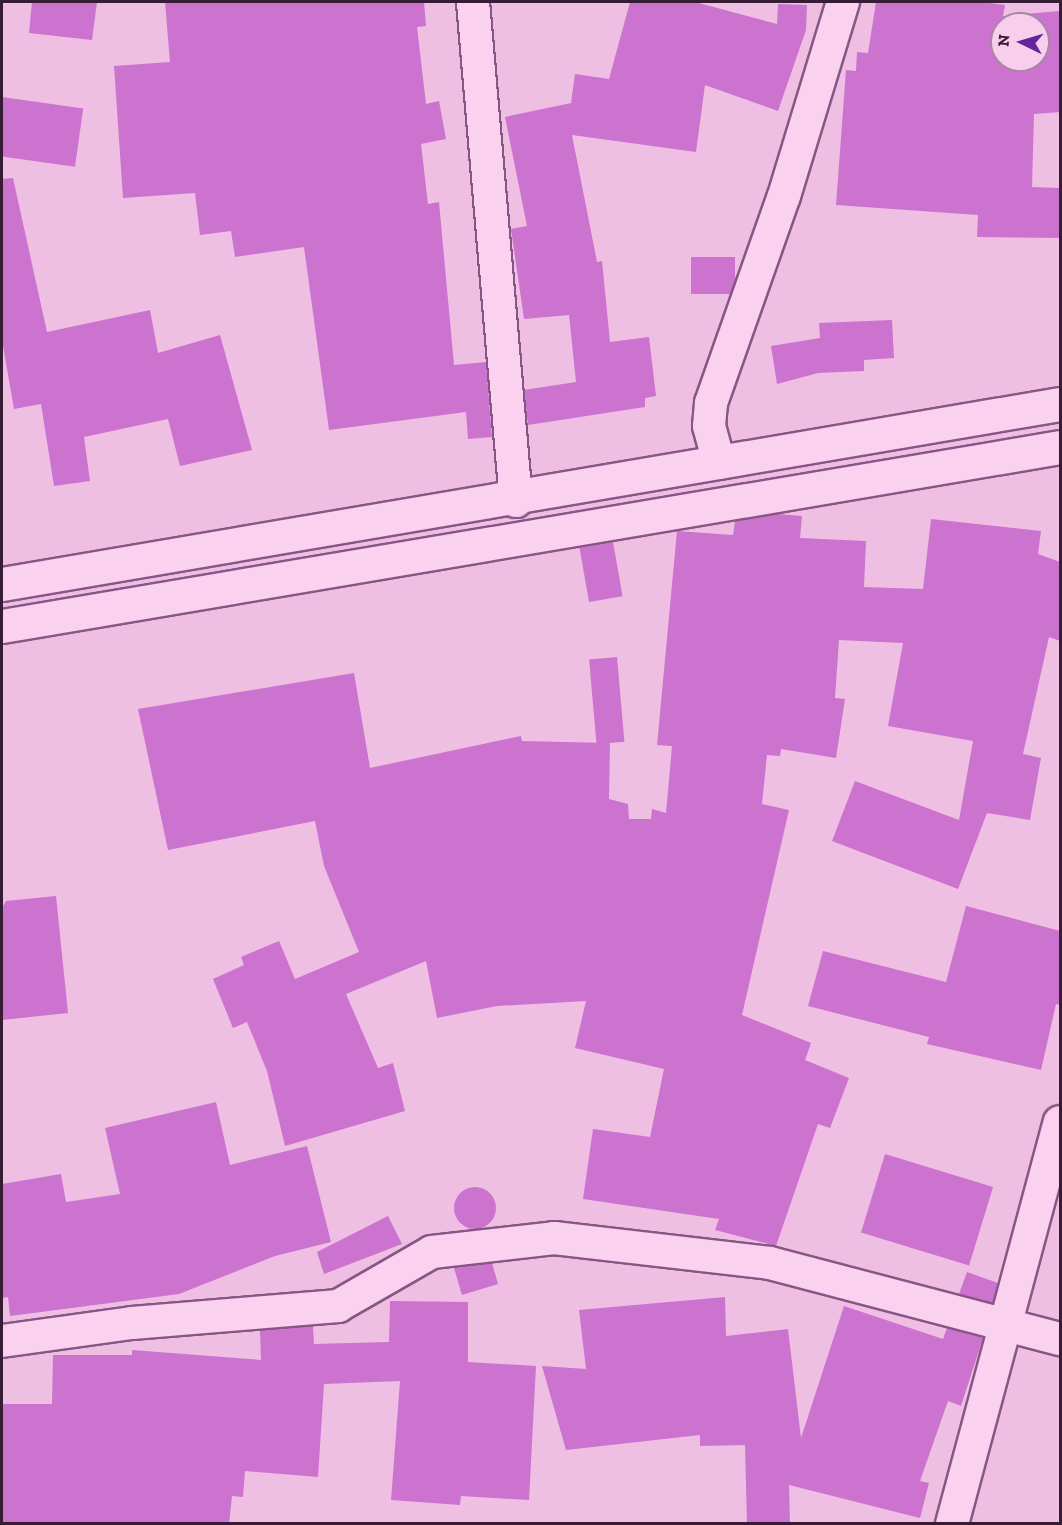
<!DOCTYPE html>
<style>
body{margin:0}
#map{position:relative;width:1062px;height:1525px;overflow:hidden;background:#efbee3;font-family:"Zilla Slab",serif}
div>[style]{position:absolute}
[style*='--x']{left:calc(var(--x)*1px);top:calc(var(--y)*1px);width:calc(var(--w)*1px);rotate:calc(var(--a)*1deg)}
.building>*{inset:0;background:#cc72cf;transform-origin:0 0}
.round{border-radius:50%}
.roads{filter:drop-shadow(2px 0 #885684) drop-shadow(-2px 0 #885684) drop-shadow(0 2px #885684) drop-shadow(0 -2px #885684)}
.street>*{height:32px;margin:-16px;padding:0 16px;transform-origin:16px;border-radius:16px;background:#fad2f0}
.secondary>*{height:33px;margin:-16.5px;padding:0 16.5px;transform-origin:16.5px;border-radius:16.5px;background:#fad2f0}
span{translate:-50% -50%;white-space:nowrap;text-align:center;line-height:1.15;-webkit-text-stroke:6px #f7ceec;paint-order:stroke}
.frame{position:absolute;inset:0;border:3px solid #371c36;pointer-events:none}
.north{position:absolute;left:990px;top:12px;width:60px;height:60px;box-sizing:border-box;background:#f7ceec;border:2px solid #aa87a3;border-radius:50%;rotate:275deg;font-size:16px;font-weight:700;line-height:24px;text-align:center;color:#371c36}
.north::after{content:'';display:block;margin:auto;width:21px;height:27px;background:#64249a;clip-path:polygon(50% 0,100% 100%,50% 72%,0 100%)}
</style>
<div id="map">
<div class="building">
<i style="clip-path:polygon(32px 2px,97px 2px,92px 40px,29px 33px)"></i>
<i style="clip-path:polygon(165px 2px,424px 2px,426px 26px,417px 27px,426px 104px,439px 101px,446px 139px,421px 144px,428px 204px,439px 202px,454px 365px,486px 362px,492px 437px,468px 439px,466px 412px,329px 430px,304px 247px,235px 257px,231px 231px,200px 235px,195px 193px,123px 198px,114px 66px,170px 62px)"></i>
<i style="clip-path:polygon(630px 2px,695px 2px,777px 24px,778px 4px,807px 5px,806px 30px,778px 111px,705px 85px,696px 152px,572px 135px,597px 262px,602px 261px,610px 342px,649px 337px,656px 396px,645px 398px,645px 407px,528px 425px,524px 390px,576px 382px,569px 315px,524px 319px,511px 229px,527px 226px,505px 117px,571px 103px,575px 74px,609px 79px)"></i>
<i style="clip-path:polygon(evenodd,876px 2px,982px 2px,1005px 5px,1003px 16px,1060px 11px,1060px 112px,1034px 114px,1032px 187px,1060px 188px,1060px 238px,977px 237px,978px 215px,836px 205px,846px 70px,856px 71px,857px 52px,868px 53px,876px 2px,1002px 24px,1038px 24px,1038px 60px,1002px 60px,1002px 24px)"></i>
<i style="left:2px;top:97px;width:82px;height:59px;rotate:8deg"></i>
<i style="clip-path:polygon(13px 178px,47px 332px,150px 310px,158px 353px,220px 335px,252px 450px,180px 466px,168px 419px,84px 437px,90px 481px,54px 486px,41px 404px,14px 409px,2px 340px,2px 179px)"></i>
<i style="left:691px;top:257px;width:44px;height:37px"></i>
<i style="clip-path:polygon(892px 320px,894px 358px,864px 360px,864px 371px,818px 373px,777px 384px,771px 346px,820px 338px,819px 323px)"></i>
<i style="clip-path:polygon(779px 514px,802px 516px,800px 538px,866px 541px,864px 587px,923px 589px,931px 519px,1041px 531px,1038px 554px,1060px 562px,1060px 641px,1049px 637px,1023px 754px,1041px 758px,1030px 820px,987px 813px,958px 889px,832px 841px,855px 781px,959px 820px,973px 741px,888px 726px,903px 643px,839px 640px,835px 698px,845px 699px,836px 758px,781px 749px,780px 756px,767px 755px,762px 804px,789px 810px,742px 1015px,811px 1043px,805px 1060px,849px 1078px,830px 1128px,818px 1124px,776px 1246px,715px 1230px,719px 1219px,583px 1199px,593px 1129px,650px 1137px,664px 1069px,575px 1048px,586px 1001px,497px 1006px,437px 1018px,426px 961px,346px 994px,378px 1068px,393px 1063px,405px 1111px,285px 1146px,267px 1071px,247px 1022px,233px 1028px,213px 979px,244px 965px,241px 957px,279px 941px,295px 979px,359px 952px,324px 866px,315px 821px,168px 850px,138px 709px,354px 673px,370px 768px,521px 736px,522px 741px,610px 743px,609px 799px,628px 804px,629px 819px,651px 819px,652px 809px,666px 813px,672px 746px,657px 745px,677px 531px,733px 535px,735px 521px)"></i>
<i style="left:613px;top:542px;width:55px;height:34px;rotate:80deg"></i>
<i style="left:617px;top:657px;width:85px;height:28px;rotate:85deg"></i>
<i style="clip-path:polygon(56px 896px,68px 1013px,2px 1020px,2px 908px,6px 901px)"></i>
<i style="clip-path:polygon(966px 906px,1060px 931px,1060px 1005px,1056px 1004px,1041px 1070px,927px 1044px,929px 1037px,808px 1006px,823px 951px,946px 982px)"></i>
<i style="clip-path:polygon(216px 1102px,230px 1165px,307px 1146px,331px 1242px,275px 1256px,179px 1294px,10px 1316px,8px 1297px,2px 1298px,2px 1184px,61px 1174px,66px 1202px,120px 1194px,105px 1128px)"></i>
<i style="left:885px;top:1154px;width:113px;height:82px;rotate:17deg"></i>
<i class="round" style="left:454px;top:1187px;width:42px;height:42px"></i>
<i style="clip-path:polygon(388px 1216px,402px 1244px,324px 1274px,317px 1252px)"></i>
<i style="clip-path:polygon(492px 1263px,498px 1284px,462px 1295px,454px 1268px)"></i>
<i style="clip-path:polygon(967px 1272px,998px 1283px,993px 1303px,959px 1294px)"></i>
<i style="clip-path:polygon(725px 1297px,726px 1336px,788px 1329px,801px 1438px,844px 1306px,943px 1339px,947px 1328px,983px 1338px,961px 1406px,948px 1401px,920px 1481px,929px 1483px,920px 1518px,789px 1485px,790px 1524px,747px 1524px,745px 1445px,700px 1446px,700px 1435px,566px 1450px,542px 1366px,586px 1369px,579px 1310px)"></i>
<i style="clip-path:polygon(390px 1301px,468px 1302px,468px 1362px,536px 1366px,529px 1500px,461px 1496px,460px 1505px,391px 1500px,400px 1381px,324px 1384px,318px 1477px,245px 1471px,243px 1497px,232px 1496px,229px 1524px,2px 1522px,2px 1404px,52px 1404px,53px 1355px,132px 1355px,132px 1350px,261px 1360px,260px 1330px,313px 1326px,314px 1344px,389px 1342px)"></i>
</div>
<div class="roads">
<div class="street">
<i style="--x:473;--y:2;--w:501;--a:85.07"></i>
<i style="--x:719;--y:463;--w:38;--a:-105"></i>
<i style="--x:709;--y:426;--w:23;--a:-85"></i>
<i style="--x:711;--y:403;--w:219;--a:-70.6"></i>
<i style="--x:784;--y:196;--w:203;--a:-73.1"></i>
<i style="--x:2;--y:1341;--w:131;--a:-7.9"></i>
<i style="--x:132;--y:1323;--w:207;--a:-4.7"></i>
<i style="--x:338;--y:1306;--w:108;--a:-29.9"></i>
<i style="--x:432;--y:1252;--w:123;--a:-6.5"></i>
<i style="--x:554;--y:1238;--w:217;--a:6.6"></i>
<i style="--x:770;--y:1263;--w:300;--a:14.7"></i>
<i style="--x:952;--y:1524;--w:416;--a:-75"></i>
</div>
<div class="secondary">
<i style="--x:2;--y:584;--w:1073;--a:-9.66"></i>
<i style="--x:2;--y:626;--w:1073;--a:-9.6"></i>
</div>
</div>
<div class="frame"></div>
<div class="north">N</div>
</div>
